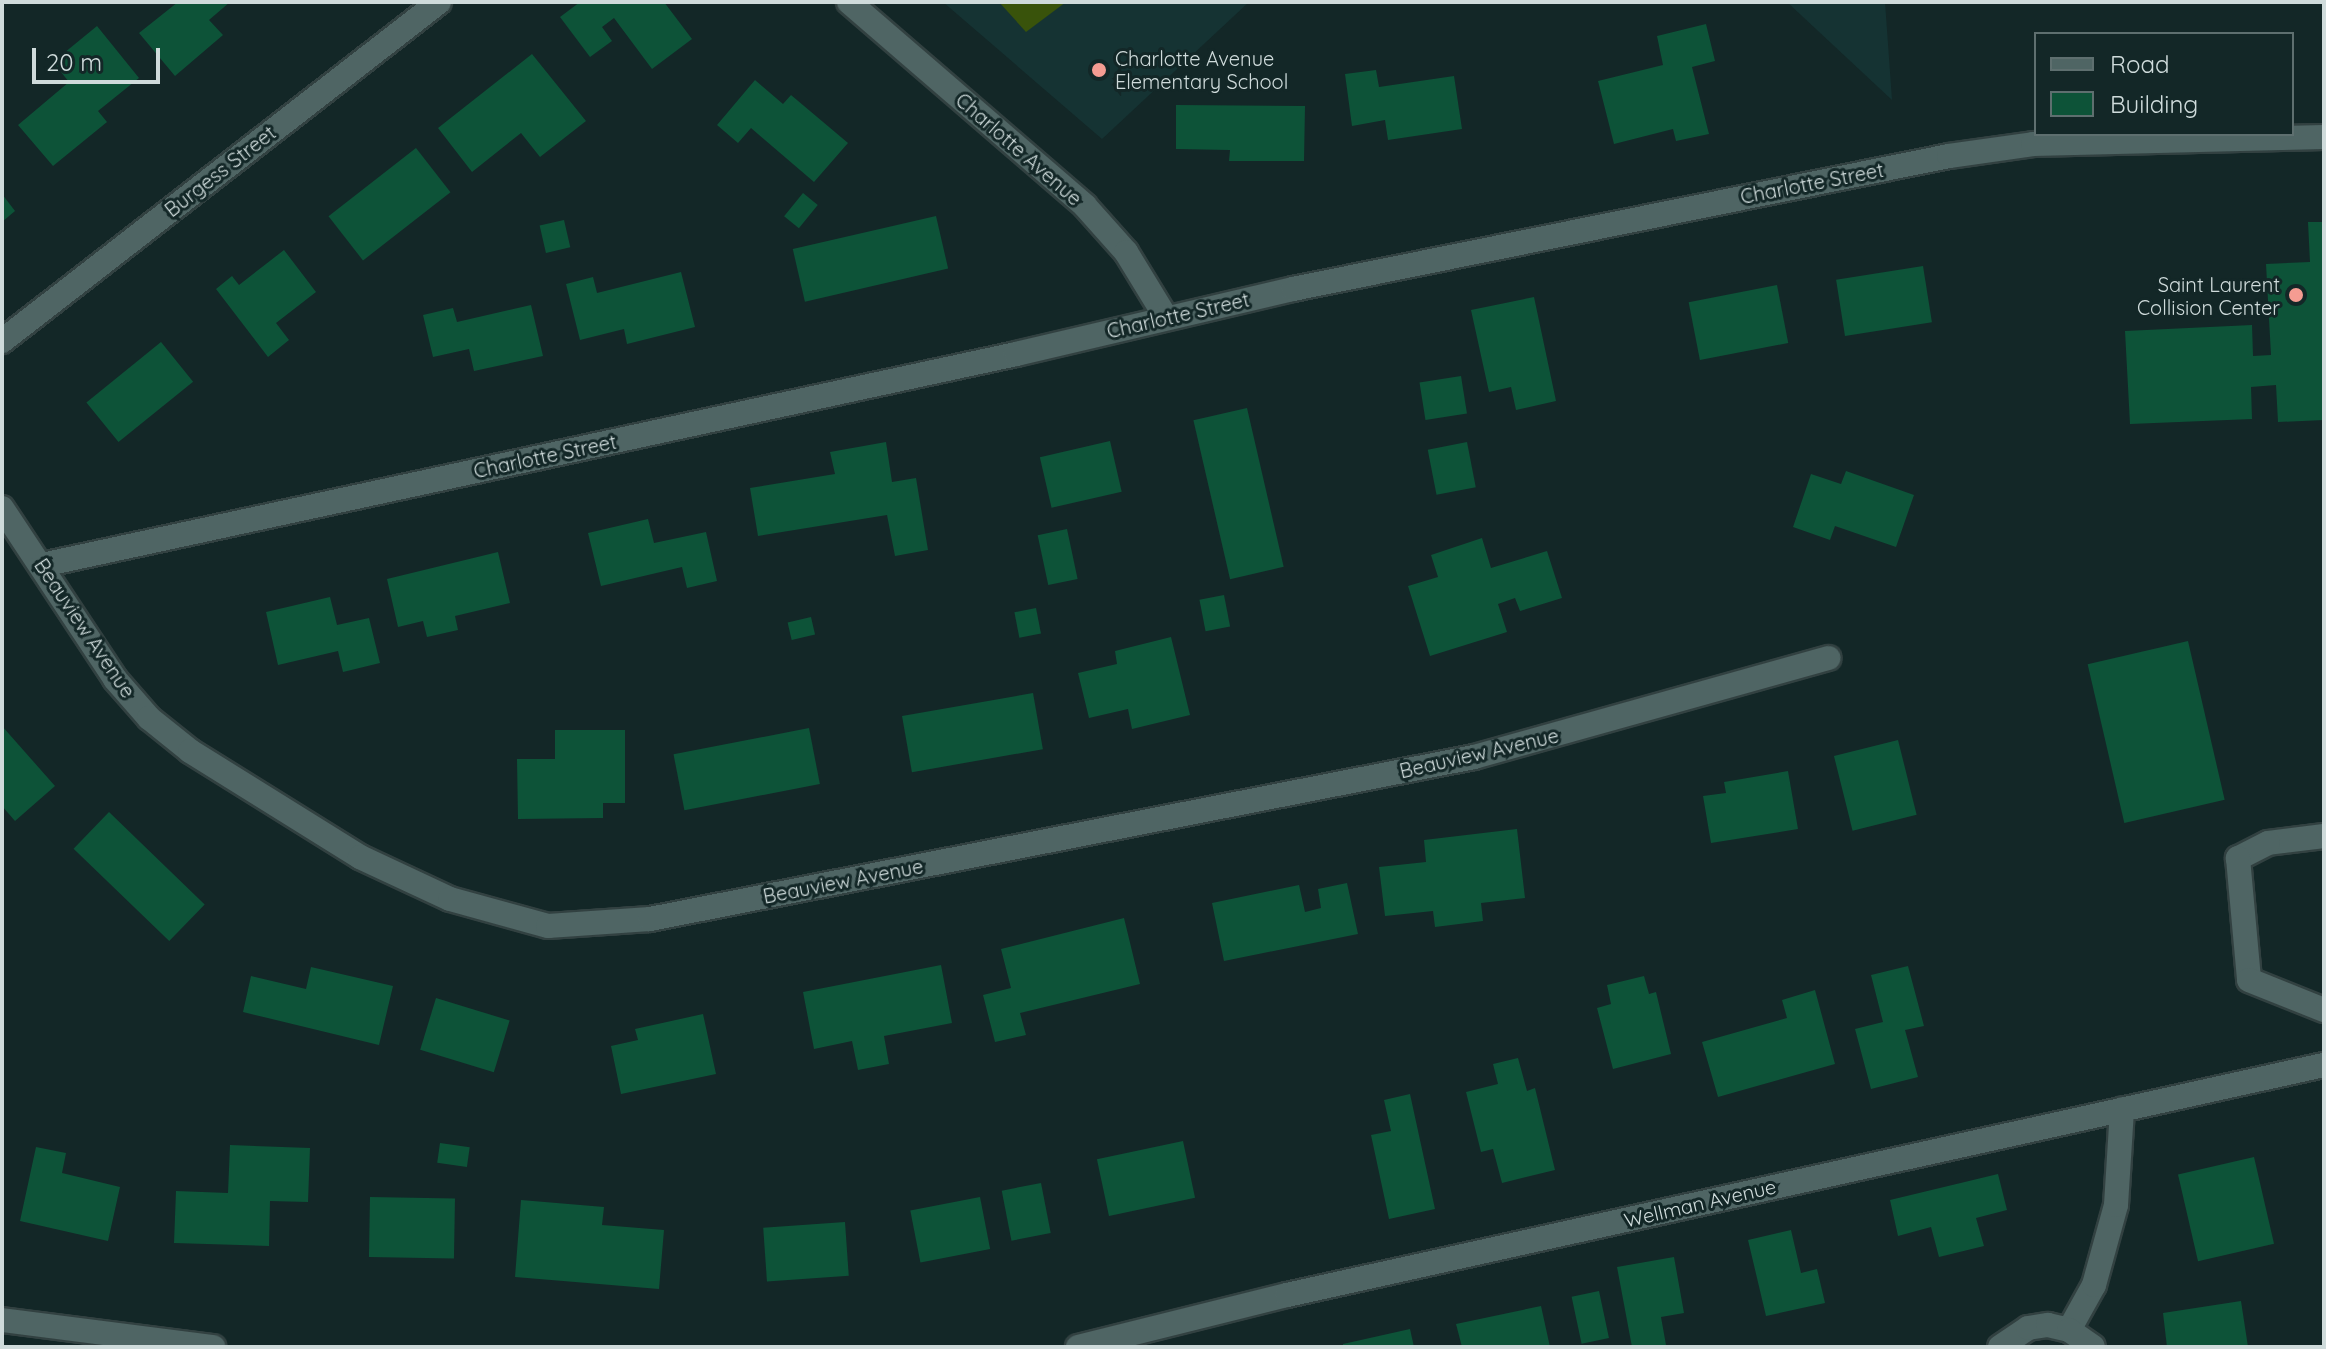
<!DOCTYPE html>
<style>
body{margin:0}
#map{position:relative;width:2326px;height:1349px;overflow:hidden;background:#132727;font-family:Quicksand,sans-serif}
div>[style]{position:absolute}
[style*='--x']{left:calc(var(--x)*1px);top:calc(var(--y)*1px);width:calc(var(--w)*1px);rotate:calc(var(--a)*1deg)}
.built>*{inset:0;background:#153333}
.green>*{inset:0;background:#39530b}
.building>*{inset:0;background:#0d5338;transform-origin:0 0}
.roads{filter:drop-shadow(2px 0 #324141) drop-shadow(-2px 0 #324141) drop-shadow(0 2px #324141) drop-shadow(0 -2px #324141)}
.lane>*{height:24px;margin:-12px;padding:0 12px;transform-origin:12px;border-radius:12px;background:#4f6564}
.street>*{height:24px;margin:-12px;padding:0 12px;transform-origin:12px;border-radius:12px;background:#4f6564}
.dots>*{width:22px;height:22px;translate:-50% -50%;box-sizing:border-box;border:4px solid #132727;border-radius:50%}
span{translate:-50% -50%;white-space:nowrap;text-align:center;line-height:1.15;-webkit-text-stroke:6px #132727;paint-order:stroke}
.poi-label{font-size:20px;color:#cfdbdb}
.left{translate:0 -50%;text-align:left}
.right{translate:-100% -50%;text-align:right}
.street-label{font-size:20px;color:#cfdbdb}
.frame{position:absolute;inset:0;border:4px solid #cfdbdb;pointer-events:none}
.legend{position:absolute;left:2034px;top:32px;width:260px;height:104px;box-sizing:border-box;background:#132727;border:2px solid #5e6f6f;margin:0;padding:10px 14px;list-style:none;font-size:24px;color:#cfdbdb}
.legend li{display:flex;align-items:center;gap:16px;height:40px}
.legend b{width:40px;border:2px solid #5e6f6f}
.scale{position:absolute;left:32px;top:48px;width:128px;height:36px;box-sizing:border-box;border:4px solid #cfdbdb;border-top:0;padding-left:10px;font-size:24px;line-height:28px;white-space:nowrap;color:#cfdbdb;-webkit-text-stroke:6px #132727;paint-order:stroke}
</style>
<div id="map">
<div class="built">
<i style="clip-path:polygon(943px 2px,1249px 2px,1102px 139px)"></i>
<i style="clip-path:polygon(1787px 2px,1885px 2px,1892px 100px)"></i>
</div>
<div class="green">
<i style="clip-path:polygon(999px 2px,1066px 2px,1026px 32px)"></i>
</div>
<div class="building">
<i style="clip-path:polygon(178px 2px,230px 2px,209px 20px,223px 35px,175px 76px,139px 33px)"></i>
<i style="clip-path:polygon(580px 2px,664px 2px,692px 39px,652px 69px,614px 18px,602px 27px,612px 41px,590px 57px,560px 17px)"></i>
<i style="clip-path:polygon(1706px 24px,1715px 61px,1692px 67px,1709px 134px,1676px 141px,1673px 129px,1614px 144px,1598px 81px,1663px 65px,1657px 36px)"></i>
<i style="clip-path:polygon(97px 26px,139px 78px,98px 111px,107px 122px,53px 166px,18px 125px,69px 82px,53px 62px)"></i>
<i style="clip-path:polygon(532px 54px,586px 121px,540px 157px,521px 133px,472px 172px,438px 128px)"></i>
<i style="clip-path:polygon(1376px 70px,1379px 87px,1454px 76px,1462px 129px,1388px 140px,1385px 120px,1352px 126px,1345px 74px)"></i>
<i style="clip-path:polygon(755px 80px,783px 104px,791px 95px,848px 143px,814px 182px,751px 128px,738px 143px,717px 125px)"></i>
<i style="clip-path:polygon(1176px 105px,1305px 106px,1304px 161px,1229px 161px,1230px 150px,1176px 149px)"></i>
<i style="left:416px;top:148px;width:56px;height:111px;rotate:52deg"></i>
<i style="left:803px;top:193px;width:19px;height:30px;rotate:39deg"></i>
<i style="clip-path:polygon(2px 194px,15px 211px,2px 222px)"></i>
<i style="left:936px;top:216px;width:54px;height:147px;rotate:77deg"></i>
<i style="left:564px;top:220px;width:28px;height:25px;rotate:77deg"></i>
<i style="clip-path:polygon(2308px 222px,2324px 222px,2324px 420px,2278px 422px,2276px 385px,2251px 387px,2252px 419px,2130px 424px,2125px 331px,2252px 325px,2253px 356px,2271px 355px,2266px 264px,2310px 262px)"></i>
<i style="clip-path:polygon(284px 250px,316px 292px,276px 323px,289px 340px,268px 357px,216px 289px,232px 276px,239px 285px)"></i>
<i style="left:1923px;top:266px;width:57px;height:88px;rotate:81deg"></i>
<i style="clip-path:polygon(681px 272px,695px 327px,627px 344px,624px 329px,580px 340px,566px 284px,593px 277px,597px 293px)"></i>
<i style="left:1777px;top:285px;width:59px;height:90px;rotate:79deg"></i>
<i style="clip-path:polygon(1534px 297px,1556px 401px,1516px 410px,1511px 387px,1489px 392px,1471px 310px)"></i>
<i style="clip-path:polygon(531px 305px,543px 356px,474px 371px,469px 349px,433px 357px,423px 315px,453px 308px,457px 322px)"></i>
<i style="left:161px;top:342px;width:51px;height:96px;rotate:51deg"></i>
<i style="left:1461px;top:376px;width:38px;height:42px;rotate:81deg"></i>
<i style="left:1247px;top:408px;width:163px;height:55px;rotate:77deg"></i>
<i style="left:1110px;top:441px;width:52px;height:72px;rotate:77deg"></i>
<i style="clip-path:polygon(886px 442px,892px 482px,916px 478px,928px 550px,895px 556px,887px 515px,758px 536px,750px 488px,835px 474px,830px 452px)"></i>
<i style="left:1467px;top:442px;width:46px;height:40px;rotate:79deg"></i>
<i style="clip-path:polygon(1846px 471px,1914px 495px,1896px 547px,1835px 526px,1830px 540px,1793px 527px,1811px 474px,1841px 484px)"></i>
<i style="clip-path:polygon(648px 519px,654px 543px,706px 532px,717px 581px,687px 588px,682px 567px,601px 586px,588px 533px)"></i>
<i style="left:1067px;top:529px;width:51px;height:30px;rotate:78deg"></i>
<i style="clip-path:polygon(1482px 538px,1491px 568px,1547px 551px,1562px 598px,1520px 611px,1515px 598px,1498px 604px,1507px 632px,1430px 656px,1408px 586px,1438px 577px,1431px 555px)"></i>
<i style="clip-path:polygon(498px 552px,510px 603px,455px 616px,458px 630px,427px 637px,423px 621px,398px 627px,387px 579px)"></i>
<i style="left:1224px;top:595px;width:32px;height:25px;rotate:79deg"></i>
<i style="clip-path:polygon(330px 597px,337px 625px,369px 618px,380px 663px,343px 672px,338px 651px,278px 665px,266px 612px)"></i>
<i style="left:1036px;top:608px;width:26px;height:22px;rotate:79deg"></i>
<i style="left:811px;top:617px;width:18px;height:24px;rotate:77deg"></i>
<i style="clip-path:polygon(1171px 637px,1190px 715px,1132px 729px,1128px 709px,1089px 718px,1078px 673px,1117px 664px,1115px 651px)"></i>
<i style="left:2188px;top:641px;width:163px;height:103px;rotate:77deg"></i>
<i style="left:1033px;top:693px;width:57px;height:133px;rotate:80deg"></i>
<i style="clip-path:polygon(2px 726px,55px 786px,15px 821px,2px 806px)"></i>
<i style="left:809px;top:728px;width:57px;height:138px;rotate:79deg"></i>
<i style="clip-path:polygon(555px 730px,625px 730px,625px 803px,603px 803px,603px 818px,518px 819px,517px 759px,555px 759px)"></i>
<i style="left:1898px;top:740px;width:77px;height:66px;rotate:76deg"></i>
<i style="clip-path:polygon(1788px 771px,1798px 829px,1711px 843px,1703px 796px,1726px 793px,1724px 782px)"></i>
<i style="left:109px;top:812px;width:133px;height:51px;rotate:44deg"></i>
<i style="clip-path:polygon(1517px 829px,1525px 898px,1481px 903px,1483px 921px,1435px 927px,1433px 911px,1385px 916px,1379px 867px,1426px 862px,1424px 840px)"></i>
<i style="clip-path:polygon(1347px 883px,1358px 934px,1224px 961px,1212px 903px,1299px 885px,1305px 912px,1321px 908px,1318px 889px)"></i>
<i style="clip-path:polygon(1124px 918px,1140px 984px,1020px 1013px,1026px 1035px,995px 1042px,983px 995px,1011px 988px,1001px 949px)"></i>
<i style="clip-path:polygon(941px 965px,952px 1023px,884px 1036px,889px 1064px,858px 1070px,852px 1041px,814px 1049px,803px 992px)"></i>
<i style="clip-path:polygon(1908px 966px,1924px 1026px,1905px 1030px,1918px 1077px,1871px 1089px,1855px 1029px,1883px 1022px,1871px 975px)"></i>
<i style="clip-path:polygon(311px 967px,393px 986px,379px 1045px,243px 1012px,251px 976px,306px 989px)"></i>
<i style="clip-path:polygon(1644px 976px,1649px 994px,1656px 992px,1671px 1054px,1613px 1069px,1597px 1008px,1611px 1004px,1607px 985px)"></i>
<i style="clip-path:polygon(1815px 990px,1835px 1064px,1718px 1097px,1702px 1042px,1787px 1018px,1782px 1000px)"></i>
<i style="left:436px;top:998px;width:77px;height:54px;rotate:17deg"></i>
<i style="clip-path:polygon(703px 1014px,716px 1074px,621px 1094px,611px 1046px,638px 1040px,635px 1029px)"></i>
<i style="clip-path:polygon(1518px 1058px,1527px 1091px,1535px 1088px,1555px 1170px,1502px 1183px,1493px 1149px,1481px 1152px,1466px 1092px,1498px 1084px,1493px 1064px)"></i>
<i style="clip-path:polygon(1410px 1094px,1435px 1209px,1389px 1219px,1371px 1135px,1391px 1131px,1384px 1100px)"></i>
<i style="left:1183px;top:1141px;width:58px;height:88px;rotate:78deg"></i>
<i style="left:440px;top:1143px;width:30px;height:20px;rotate:8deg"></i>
<i style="clip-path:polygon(230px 1145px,310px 1148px,308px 1202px,270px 1201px,269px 1246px,174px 1243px,176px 1191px,228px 1193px)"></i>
<i style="clip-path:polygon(36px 1147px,66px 1153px,62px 1173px,120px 1187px,108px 1241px,20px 1221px)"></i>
<i style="left:2254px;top:1157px;width:89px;height:78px;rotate:77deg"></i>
<i style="clip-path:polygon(1998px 1174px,2007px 1210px,1976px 1218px,1984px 1246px,1939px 1257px,1931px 1227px,1898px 1236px,1890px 1200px)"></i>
<i style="left:1041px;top:1183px;width:51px;height:40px;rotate:79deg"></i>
<i style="left:370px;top:1197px;width:85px;height:60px;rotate:1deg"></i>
<i style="left:980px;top:1197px;width:53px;height:71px;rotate:79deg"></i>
<i style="clip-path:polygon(521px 1200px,604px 1207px,602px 1225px,664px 1230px,659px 1289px,515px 1277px)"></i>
<i style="left:845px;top:1222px;width:54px;height:82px;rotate:86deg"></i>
<i style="clip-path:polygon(1791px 1230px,1801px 1273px,1817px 1269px,1825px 1303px,1766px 1316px,1748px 1240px)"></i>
<i style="clip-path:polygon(1674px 1257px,1684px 1313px,1661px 1317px,1666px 1345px,1632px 1347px,1617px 1267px)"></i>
<i style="left:1599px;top:1291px;width:48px;height:28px;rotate:78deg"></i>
<i style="clip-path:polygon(2241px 1301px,2248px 1347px,2167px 1347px,2163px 1313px)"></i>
<i style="clip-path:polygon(1541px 1306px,1550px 1347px,1462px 1347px,1456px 1324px)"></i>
<i style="clip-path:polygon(1410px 1329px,1414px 1347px,1343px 1347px,1343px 1344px)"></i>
</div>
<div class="roads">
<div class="lane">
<i style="--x:2324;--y:836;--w:56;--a:172.9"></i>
<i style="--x:2268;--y:843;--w:34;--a:153"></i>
<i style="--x:2238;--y:858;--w:122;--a:84.8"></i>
<i style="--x:2249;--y:980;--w:81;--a:21.8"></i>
<i style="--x:2069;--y:1330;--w:51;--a:-60.9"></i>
<i style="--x:2094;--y:1285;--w:83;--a:-74.6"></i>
<i style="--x:2116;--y:1205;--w:96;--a:-86.4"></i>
<i style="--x:2000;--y:1347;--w:34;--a:-34"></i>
<i style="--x:2028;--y:1328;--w:20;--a:-9"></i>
<i style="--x:2048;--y:1325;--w:22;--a:13"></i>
<i style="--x:2069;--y:1330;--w:29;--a:35"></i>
</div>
<div class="street">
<i style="--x:849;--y:2;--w:312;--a:40.8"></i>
<i style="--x:1085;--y:206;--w:62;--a:48.3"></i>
<i style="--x:1126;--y:252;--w:75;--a:58.6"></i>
<i style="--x:2;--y:341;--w:553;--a:-37.8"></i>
<i style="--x:2;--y:508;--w:205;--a:56.5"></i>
<i style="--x:115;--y:679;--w:52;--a:48.9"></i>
<i style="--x:149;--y:718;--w:53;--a:38.8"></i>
<i style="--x:190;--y:751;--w:200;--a:31.9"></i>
<i style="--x:360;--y:857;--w:99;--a:25"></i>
<i style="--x:450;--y:899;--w:102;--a:15.4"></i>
<i style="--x:548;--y:926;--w:102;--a:-3.9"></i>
<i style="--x:650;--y:919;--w:840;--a:-11.12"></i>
<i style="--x:1474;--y:757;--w:368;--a:-15.6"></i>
<i style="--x:42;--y:565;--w:997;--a:-12.22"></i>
<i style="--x:1016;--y:354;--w:285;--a:-13.2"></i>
<i style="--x:1293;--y:289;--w:669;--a:-11.46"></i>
<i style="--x:1949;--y:156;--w:85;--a:-8.1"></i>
<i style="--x:2033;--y:144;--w:291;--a:-1.4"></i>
<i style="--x:2;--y:1320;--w:213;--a:7.3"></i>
<i style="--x:1078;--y:1347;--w:215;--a:-14"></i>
<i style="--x:1287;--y:1295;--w:1062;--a:-12.51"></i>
</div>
</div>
<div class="dots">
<i style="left:1099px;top:70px;background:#f59c92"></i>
<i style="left:2296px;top:295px;background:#f59c92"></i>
</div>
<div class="poi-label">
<span class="left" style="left:1115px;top:70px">Charlotte Avenue<br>Elementary School</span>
<span class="right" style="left:2280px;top:296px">Saint Laurent<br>Collision Center</span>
</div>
<div class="street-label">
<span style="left:1019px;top:149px;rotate:41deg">Charlotte Avenue</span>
<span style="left:220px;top:171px;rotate:-38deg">Burgess Street</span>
<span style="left:1812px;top:183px;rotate:-11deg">Charlotte Street</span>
<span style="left:1178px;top:315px;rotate:-13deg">Charlotte Street</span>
<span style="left:545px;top:456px;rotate:-12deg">Charlotte Street</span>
<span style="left:85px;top:628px;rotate:56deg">Beauview Avenue</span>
<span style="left:1479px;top:753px;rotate:-13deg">Beauview Avenue</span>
<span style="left:843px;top:881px;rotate:-11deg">Beauview Avenue</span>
<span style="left:1700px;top:1203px;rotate:-13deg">Wellman Avenue</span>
</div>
<div class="frame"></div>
<ul class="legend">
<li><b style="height:10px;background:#4f6564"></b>Road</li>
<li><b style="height:22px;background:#0d5338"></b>Building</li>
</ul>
<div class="scale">20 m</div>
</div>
